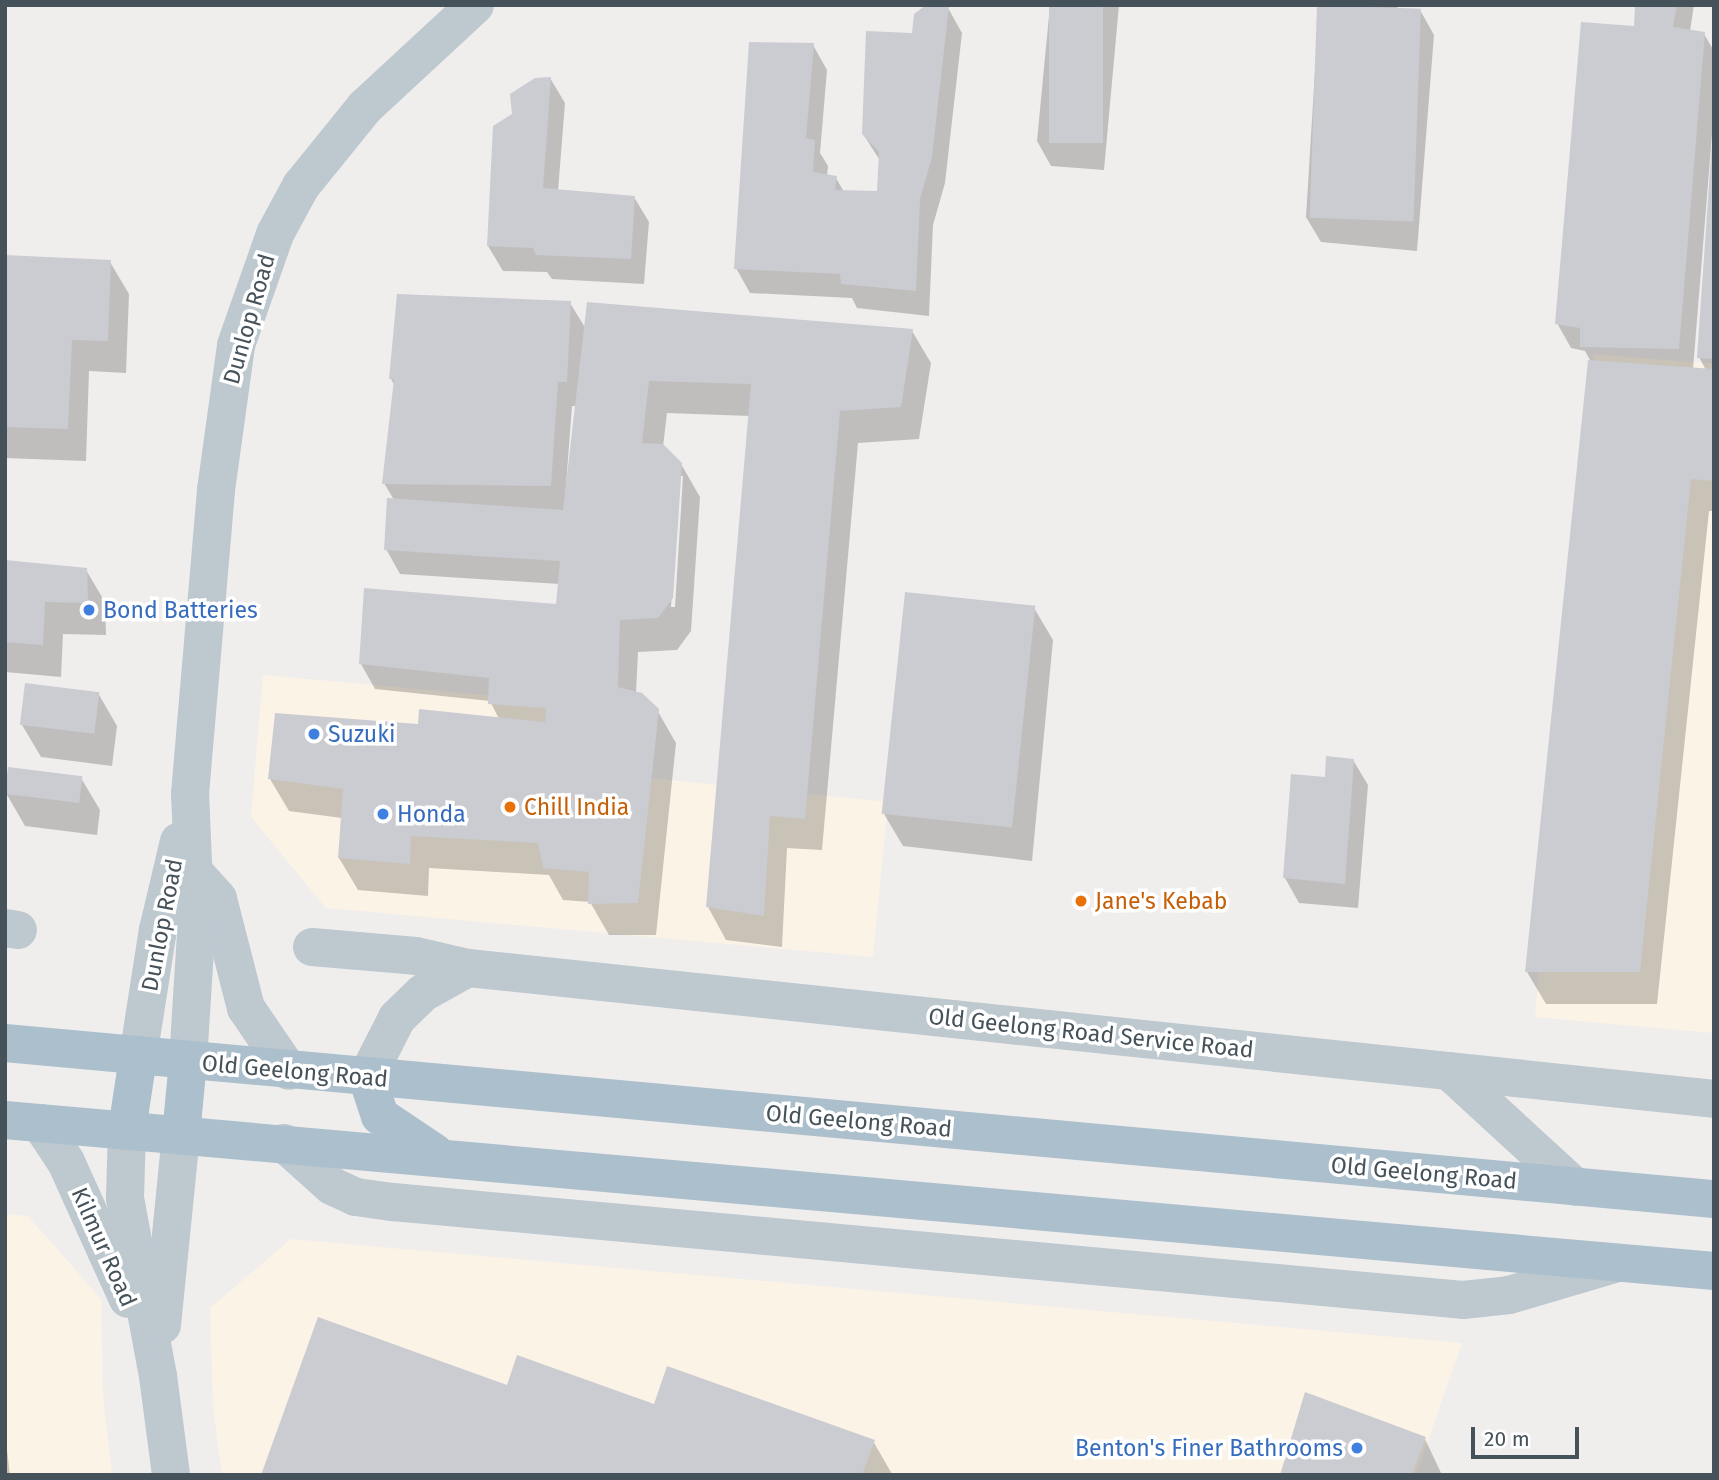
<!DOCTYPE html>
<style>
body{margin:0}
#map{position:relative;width:1719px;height:1480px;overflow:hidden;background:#f0eded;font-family:"Fira Sans",sans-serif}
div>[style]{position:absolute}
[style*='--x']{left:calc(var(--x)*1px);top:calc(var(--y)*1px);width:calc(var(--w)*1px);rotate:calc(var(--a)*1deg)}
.commercial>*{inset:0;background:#fbf3e5}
.shadow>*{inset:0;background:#0003}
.building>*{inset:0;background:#caccd2;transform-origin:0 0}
.minor>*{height:38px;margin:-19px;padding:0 19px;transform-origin:19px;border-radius:19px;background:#bdc8cf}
.major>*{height:38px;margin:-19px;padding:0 19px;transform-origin:19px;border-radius:19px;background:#acbfcc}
.dots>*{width:19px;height:19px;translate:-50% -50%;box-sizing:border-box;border:4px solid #fff;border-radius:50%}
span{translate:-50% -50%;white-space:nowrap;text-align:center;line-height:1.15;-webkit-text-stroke:7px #fff;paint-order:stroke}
.street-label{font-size:23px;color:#45525a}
.shop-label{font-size:23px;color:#366cbe}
.left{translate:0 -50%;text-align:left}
.right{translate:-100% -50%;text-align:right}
.food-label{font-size:23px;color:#c56008}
.frame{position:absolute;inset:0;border:7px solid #45525a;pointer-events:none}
.scale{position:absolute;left:1471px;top:1427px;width:108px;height:32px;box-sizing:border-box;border:4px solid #45525a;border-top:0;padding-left:9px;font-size:21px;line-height:24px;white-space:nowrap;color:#45525a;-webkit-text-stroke:5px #fff;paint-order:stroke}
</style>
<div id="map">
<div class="commercial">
<i style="clip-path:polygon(1594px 354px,1714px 364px,1714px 1033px,1535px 1017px)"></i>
<i style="clip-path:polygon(263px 675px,563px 702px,558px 769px,888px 802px,873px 957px,326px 908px,251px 817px)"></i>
<i style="clip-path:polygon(5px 1214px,28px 1216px,101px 1299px,103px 1394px,112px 1475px,5px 1475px)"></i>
<i style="clip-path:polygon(291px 1239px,1462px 1343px,1416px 1475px,222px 1475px,213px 1407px,210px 1308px)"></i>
</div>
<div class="shadow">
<i style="clip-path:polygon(1050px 5px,1119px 5px,1104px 170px,1051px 166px,1037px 141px)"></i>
<i style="clip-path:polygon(1319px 5px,1398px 5px,1397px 9px,1420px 10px,1434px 35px,1417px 251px,1321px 242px,1306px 217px)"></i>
<i style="clip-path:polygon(1637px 5px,1694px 5px,1690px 31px,1704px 34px,1714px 51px,1714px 110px,1693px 369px,1706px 370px,1699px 357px,1714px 162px,1714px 511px,1709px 511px,1657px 1004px,1546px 1004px,1527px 972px,1591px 362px,1585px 351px,1571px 348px,1557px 323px,1636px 28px)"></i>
<i style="clip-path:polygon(948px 8px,962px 33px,945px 183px,933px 225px,929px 316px,857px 308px,852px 298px,750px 293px,736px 268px,813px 45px,827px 70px,820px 153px,828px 166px,827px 176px,836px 178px,844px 192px,879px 193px,881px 162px,863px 134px,913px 35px)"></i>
<i style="clip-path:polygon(550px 78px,565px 103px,558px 191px,634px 197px,649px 222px,644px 284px,552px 279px,547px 272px,503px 271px,488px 246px,514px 115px)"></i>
<i style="clip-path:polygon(5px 257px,110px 262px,129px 294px,126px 373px,89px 371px,86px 461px,5px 458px)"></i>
<i style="clip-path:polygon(evenodd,570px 303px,586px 329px,912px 331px,931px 363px,919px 439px,858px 443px,822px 850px,787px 848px,782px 947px,726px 940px,708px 907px,750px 416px,667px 413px,663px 447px,681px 464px,700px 497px,691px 631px,677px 650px,638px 652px,636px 693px,657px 710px,676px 743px,656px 935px,609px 935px,590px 902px,563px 900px,549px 875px,429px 868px,428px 896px,358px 890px,339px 858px,342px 818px,289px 811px,270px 779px,419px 726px,499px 719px,490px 701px,375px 689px,361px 664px,558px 611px,560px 584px,400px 574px,386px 549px,394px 500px,384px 483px,395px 386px,391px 379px,570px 303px,572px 406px,578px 406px,565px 499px,572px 406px,570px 303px,680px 476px,683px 476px,675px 607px,671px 607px,680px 476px)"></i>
<i style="clip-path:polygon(5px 561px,86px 570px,105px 602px,106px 635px,63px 634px,61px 677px,5px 672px)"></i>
<i style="clip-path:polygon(1034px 608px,1053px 640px,1032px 861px,903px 846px,884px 814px)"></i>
<i style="clip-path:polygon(98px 693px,117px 726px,112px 766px,41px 757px,22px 725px)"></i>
<i style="clip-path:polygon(1353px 760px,1368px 785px,1358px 908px,1299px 903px,1285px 878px,1327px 779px)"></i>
<i style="clip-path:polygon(81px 778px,100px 810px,97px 835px,25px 826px,6px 793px)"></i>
<i style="clip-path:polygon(508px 1387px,873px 1441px,892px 1474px,263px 1475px)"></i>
<i style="clip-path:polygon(5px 1434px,10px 1475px,5px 1475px)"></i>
<i style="clip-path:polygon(1425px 1439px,1442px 1475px,1282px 1475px)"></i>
</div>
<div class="building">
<i style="clip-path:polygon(926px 5px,949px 6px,932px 157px,920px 199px,916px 291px,841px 284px,840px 274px,734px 269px,749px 42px,814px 43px,806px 138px,815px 140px,813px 172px,837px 176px,835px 190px,877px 191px,879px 152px,862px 134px,866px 31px,912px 33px,914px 14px)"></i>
<i style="left:1049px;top:5px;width:54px;height:138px"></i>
<i style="left:1317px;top:5px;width:104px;height:213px;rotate:2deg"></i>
<i style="clip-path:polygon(1635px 5px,1677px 5px,1673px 27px,1705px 32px,1679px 349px,1580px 347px,1580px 328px,1555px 324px,1581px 22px,1634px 26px)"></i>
<i style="clip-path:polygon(551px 77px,543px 188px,635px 196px,631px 259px,536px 255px,533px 248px,487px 246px,493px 126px,512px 114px,510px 94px,535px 78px)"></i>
<i style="clip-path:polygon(1712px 142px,1714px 142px,1714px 359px,1697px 358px)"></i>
<i style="clip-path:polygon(5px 255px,111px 260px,108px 341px,72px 340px,68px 429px,5px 427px)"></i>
<i style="clip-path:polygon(397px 294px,571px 301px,567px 382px,558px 382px,551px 486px,382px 484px,394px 379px,389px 379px)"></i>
<i style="clip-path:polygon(587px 302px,913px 329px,901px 407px,840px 411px,805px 819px,770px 816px,764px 916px,706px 907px,751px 384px,649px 381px,642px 443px,663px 444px,682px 463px,673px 598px,658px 618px,620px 620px,618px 687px,642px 693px,659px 709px,638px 903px,588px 904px,589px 872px,543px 868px,538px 843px,411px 836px,410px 864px,338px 858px,343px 789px,268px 779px,275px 713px,418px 724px,419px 709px,545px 722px,546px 708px,488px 704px,489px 678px,359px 664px,364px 588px,556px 604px,560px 561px,384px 550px,387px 498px,563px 510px)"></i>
<i style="clip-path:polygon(1588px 360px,1714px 369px,1714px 481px,1691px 479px,1640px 972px,1525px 972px)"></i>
<i style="clip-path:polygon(5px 560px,87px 568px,88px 603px,45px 602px,43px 645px,5px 642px)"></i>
<i style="left:905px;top:592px;width:131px;height:223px;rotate:6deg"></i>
<i style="left:25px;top:683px;width:75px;height:42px;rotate:7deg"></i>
<i style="clip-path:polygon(1326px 756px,1354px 759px,1345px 884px,1283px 878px,1291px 774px,1325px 777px)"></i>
<i style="left:8px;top:767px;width:75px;height:27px;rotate:7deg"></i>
<i style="clip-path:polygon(318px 1317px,507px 1385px,517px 1355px,654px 1404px,667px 1366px,875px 1440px,862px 1475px,261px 1475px)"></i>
<i style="clip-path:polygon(1305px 1392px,1426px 1437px,1412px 1475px,1280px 1475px)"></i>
</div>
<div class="minor">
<i style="--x:194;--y:872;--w:36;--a:48"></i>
<i style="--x:218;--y:899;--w:113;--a:75.6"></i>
<i style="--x:246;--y:1008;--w:76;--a:55.7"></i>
<i style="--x:5;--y:928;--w:13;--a:9"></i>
<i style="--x:312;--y:947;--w:104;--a:4.9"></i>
<i style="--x:416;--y:956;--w:53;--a:13"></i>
<i style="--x:138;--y:1057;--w:129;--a:-81.1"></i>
<i style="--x:158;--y:930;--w:91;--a:-76.7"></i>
<i style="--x:188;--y:1061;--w:126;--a:-86.4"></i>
<i style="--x:196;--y:935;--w:141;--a:-92.4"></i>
<i style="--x:190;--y:794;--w:305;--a:-85.1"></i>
<i style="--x:216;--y:490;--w:146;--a:-82.1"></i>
<i style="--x:236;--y:345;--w:118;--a:-70.6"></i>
<i style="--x:275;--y:234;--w:55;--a:-61.6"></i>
<i style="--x:301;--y:186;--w:102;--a:-51"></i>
<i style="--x:365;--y:107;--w:150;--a:-42.8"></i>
<i style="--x:1449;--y:1071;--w:171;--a:42.6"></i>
<i style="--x:367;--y:1077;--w:66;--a:-63"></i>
<i style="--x:397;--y:1018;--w:36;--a:-44"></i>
<i style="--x:423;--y:993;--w:51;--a:-29.1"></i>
<i style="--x:468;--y:968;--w:1253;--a:6"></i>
<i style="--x:40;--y:1123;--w:47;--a:56.3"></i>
<i style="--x:66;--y:1162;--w:150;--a:65.7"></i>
<i style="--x:127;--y:1130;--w:68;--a:91.7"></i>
<i style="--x:125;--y:1198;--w:181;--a:79.5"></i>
<i style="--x:158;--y:1376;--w:100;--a:82.5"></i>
<i style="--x:284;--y:1143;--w:64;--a:41.9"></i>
<i style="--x:332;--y:1186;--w:26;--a:25"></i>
<i style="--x:356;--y:1197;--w:37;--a:8"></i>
<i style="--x:393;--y:1202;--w:1074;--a:5.23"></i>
<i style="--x:1463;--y:1300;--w:46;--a:-6.2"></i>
<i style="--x:1509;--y:1295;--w:114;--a:-16.4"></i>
<i style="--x:162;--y:1325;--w:191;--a:-84.3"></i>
</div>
<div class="major">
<i style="--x:5;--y:1043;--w:1716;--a:5.22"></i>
<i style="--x:367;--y:1077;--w:41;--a:71.6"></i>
<i style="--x:380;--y:1116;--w:66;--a:33.9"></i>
<i style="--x:5;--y:1120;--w:1716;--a:5.05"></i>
<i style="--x:127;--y:1130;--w:74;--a:-81.4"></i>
<i style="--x:181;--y:1135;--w:74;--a:-84.6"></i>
</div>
<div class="dots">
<i style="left:89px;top:610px;background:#3f7fe0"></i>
<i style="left:314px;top:734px;background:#3f7fe0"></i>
<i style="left:510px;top:807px;background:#e8710a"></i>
<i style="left:383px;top:814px;background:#3f7fe0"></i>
<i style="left:1081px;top:901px;background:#e8710a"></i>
<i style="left:1357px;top:1448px;background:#3f7fe0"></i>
</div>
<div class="street-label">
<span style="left:249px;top:319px;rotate:-74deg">Dunlop Road</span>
<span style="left:162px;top:925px;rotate:-79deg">Dunlop Road</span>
<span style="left:1091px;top:1033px;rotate:6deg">Old Geelong Road Service Road</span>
<span style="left:295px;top:1071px;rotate:5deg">Old Geelong Road</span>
<span style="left:859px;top:1121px;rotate:5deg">Old Geelong Road</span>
<span style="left:1424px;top:1173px;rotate:5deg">Old Geelong Road</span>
<span style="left:104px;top:1247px;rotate:66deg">Kilmur Road</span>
</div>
<div class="shop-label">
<span class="left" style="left:103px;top:610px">Bond Batteries</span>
<span class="left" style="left:328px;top:734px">Suzuki</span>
<span class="left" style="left:397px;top:814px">Honda</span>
<span class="right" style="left:1343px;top:1448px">Benton's Finer Bathrooms</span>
</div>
<div class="food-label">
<span class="left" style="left:524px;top:807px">Chill India</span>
<span class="left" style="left:1095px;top:901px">Jane's Kebab</span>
</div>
<div class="frame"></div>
<div class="scale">20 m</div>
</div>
